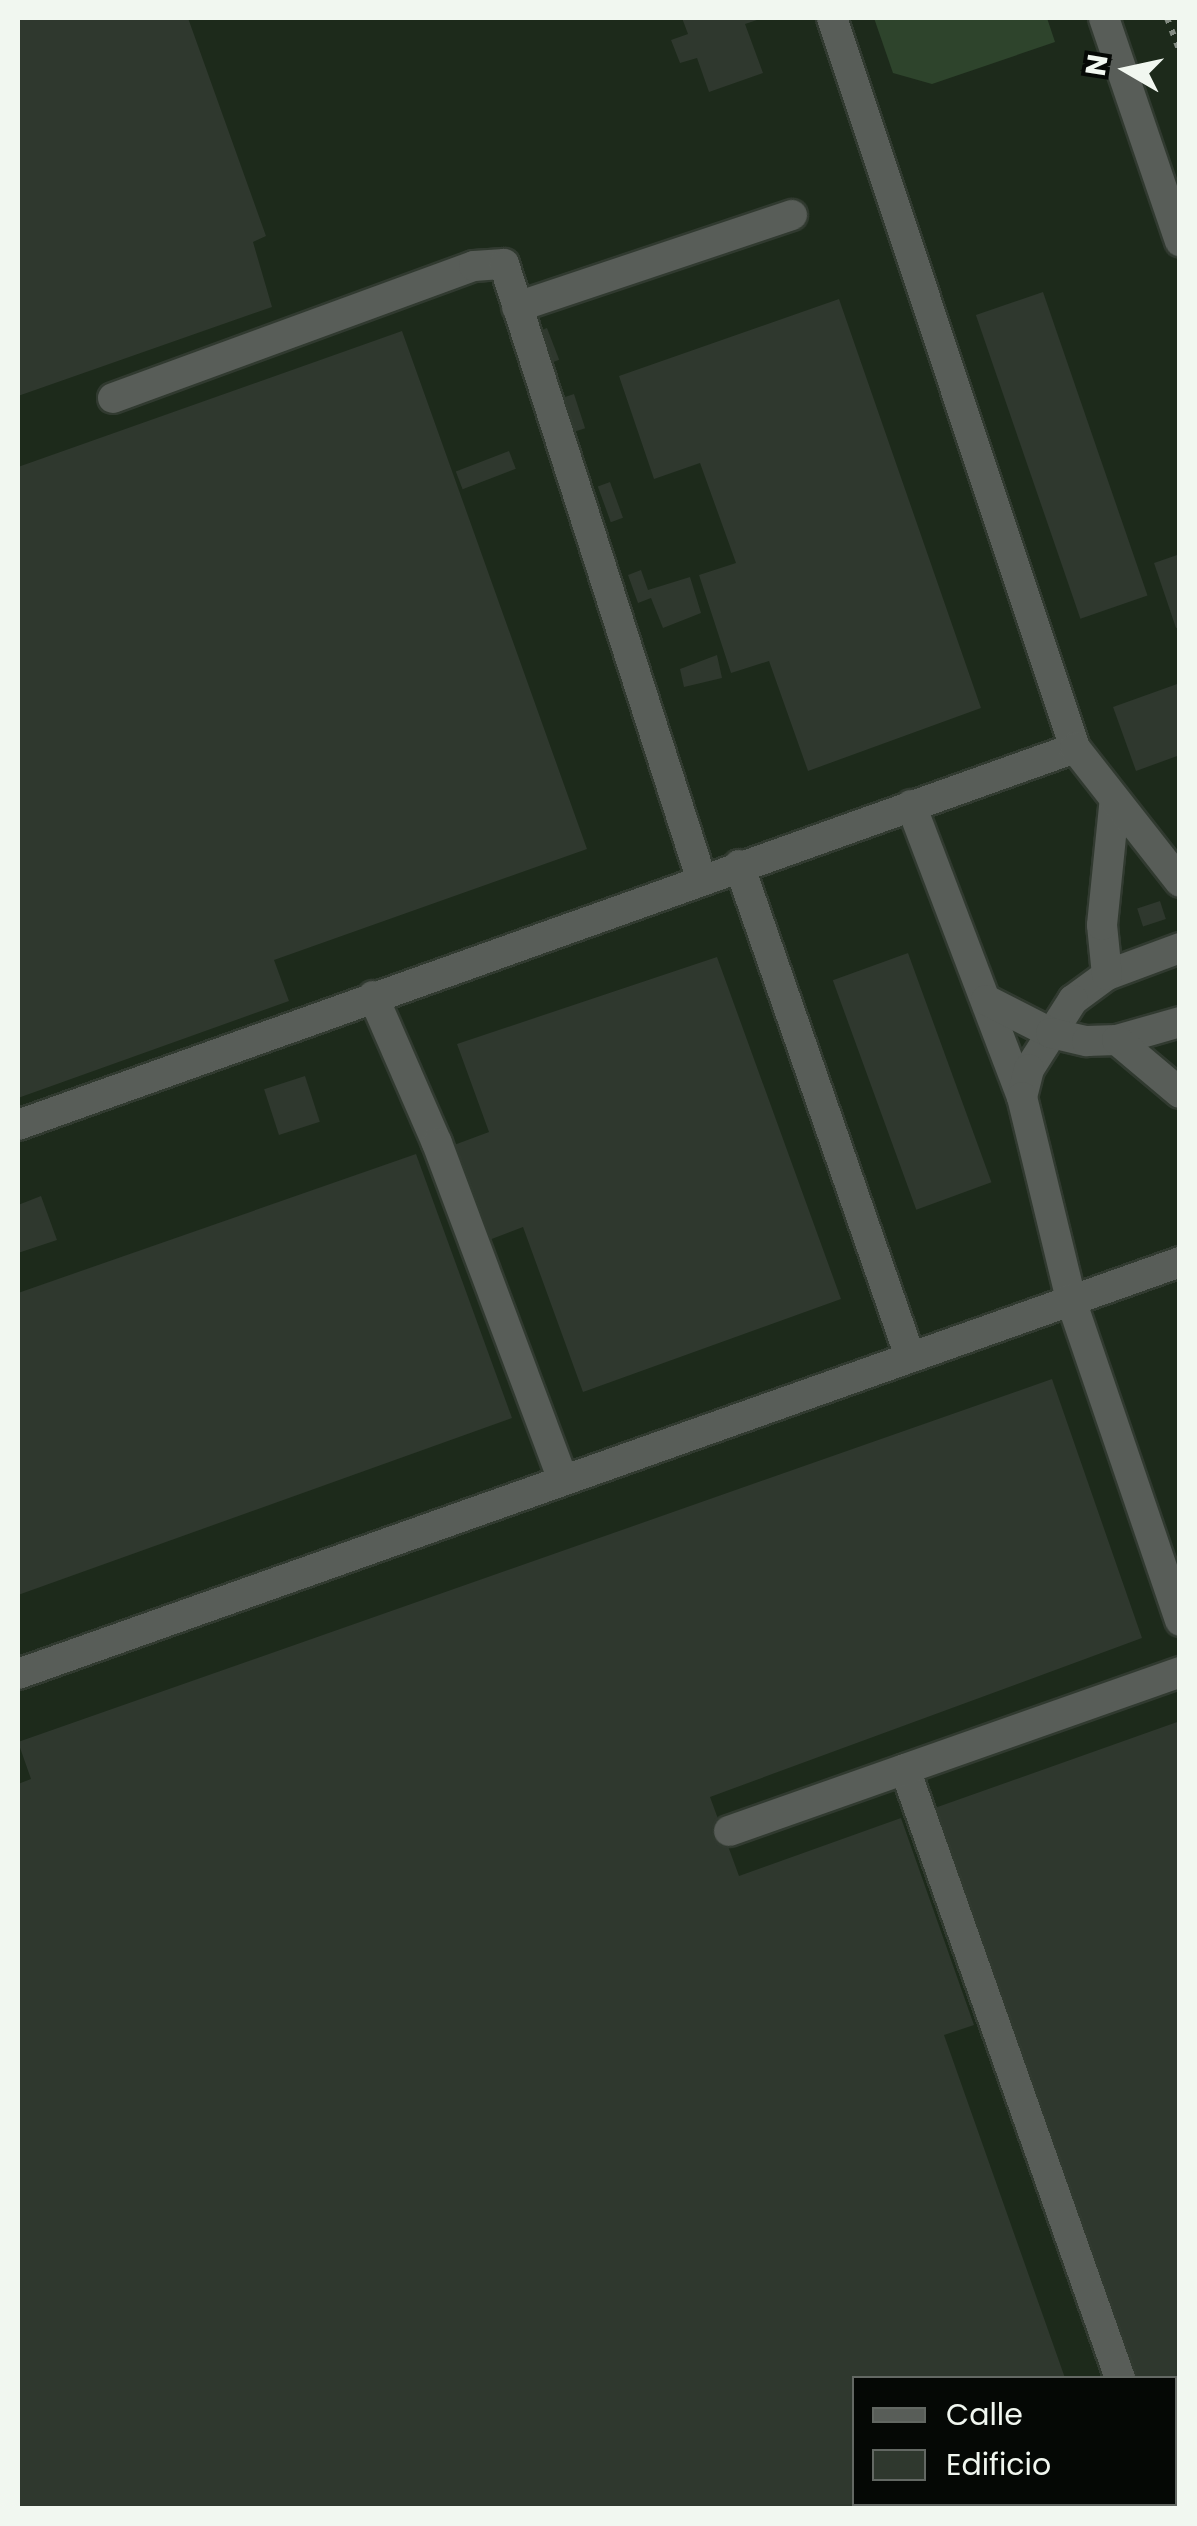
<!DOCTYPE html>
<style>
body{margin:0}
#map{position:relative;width:1197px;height:2526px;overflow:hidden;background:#172016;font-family:Poppins,sans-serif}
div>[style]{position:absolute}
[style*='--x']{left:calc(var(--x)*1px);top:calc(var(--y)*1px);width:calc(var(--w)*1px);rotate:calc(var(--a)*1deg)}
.built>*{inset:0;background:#1d2a1b}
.green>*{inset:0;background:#2e442c}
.building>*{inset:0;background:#2f382e;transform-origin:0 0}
.path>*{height:6px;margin-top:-3px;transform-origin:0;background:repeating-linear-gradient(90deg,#838b82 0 5px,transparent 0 13px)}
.roads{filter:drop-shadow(2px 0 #313a30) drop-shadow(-2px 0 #313a30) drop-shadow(0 2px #313a30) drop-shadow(0 -2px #313a30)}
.minor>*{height:30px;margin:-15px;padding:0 15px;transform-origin:15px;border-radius:15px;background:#585d58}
span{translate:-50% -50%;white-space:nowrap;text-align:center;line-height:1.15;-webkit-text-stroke:10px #050805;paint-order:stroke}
.frame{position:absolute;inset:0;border:20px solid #f1f7f0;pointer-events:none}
.legend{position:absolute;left:852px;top:2376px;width:325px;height:130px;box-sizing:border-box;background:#050805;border:2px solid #636863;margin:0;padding:12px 18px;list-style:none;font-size:30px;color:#f1f7f0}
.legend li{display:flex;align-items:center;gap:20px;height:50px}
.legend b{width:50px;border:2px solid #636863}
.north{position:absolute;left:1077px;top:20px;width:100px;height:100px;-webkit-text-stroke:8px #050805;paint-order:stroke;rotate:279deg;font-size:28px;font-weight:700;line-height:40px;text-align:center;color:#f1f7f0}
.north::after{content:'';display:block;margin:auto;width:35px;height:45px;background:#f1f7f0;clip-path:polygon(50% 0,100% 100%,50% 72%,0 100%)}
</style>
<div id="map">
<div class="built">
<i style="clip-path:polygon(evenodd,18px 18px,1179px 18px,1179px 2508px,18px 2508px,18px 18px,854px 2378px,1174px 2378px,1174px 2504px,854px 2504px,854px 2378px)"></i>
</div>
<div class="green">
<i style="clip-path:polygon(874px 18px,1047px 18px,1055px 42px,932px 84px,893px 73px)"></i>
</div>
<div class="building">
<i style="clip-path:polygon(18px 18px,188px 18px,266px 236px,253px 242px,272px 307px,18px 396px)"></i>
<i style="clip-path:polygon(682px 18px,763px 18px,745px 24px,763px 73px,709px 92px,697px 58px,680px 63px,671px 40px,688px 34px)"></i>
<i style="left:1043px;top:292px;width:321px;height:71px;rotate:71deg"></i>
<i style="clip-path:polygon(839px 299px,981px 708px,808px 771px,769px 661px,731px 673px,699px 575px,736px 563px,700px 463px,654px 479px,619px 376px)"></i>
<i style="left:547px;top:328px;width:34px;height:14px;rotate:69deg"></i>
<i style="clip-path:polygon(402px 331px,587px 849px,274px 960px,289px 1001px,18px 1098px,18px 467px)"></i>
<i style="left:574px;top:394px;width:36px;height:16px;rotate:72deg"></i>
<i style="left:509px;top:451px;width:19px;height:57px;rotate:69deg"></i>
<i style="left:610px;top:482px;width:38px;height:13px;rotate:70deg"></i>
<i style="clip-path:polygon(1180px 554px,1180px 627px,1176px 628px,1154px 563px)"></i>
<i style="clip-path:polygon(641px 570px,648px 590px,690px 577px,701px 613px,663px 628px,651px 598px,638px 603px,628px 575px)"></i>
<i style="clip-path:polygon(717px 655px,722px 678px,684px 687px,680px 669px)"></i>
<i style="clip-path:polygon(1180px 683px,1180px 755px,1136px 771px,1113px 707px)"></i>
<i style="left:1160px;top:901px;width:19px;height:24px;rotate:72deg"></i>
<i style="left:908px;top:953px;width:244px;height:80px;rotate:70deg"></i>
<i style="clip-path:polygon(717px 957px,841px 1299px,583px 1392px,523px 1227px,489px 1240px,454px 1145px,489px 1132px,457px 1044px)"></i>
<i style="left:305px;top:1076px;width:48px;height:43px;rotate:72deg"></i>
<i style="clip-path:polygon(416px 1154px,512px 1418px,18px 1595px,18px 1293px)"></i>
<i style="clip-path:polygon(41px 1196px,57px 1240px,18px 1253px,18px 1205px)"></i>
<i style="clip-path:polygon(1052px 1379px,1142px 1638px,710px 1797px,739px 1876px,901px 1818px,974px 2025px,944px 2035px,1065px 2378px,854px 2378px,854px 2504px,1111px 2508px,18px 2508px,18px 1784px,31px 1779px,18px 1742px)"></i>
<i style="clip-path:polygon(1180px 1721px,1180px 2508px,1174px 2378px,1130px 2378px,929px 1810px)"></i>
</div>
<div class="path">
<i style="--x:1167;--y:18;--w:36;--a:69"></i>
</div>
<div class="roads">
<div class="minor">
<i style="--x:832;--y:18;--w:769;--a:71.59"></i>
<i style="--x:1104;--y:18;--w:236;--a:71.2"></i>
<i style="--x:517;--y:307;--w:290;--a:-18.5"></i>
<i style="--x:113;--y:398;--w:384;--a:-20.1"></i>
<i style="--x:474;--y:266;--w:30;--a:-4"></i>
<i style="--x:504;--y:264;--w:645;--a:72.21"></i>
<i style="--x:911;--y:805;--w:312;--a:69.2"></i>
<i style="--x:739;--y:865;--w:518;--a:70.83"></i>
<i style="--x:1180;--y:948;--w:78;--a:159.7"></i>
<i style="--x:1107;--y:975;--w:42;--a:143.7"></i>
<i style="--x:1073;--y:1000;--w:82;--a:122.5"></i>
<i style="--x:1029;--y:1069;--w:29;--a:104"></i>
<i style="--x:1022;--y:1097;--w:209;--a:76.4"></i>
<i style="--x:1071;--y:1300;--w:339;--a:71.2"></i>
<i style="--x:1107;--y:975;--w:50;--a:-95.7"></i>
<i style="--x:1102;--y:925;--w:120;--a:-84.2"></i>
<i style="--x:373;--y:996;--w:160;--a:66.5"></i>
<i style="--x:437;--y:1143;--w:358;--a:69.5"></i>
<i style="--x:986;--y:1000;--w:73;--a:26.9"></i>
<i style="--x:1051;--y:1033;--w:37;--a:13"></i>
<i style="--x:1087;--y:1041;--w:30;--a:-2"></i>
<i style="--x:1117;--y:1040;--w:66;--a:-15.9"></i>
<i style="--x:1117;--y:1040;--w:82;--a:40.1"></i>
<i style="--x:18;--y:1125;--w:1122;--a:-19.63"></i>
<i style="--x:1075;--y:748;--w:170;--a:51.9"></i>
<i style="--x:18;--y:1674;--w:1233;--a:-19.52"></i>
<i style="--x:905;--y:1769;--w:646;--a:70.56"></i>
<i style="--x:729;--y:1831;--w:478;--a:-19.4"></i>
<i style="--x:1164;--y:2504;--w:4;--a:63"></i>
</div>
</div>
<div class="frame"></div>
<ul class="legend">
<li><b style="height:12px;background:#585d58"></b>Calle</li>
<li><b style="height:28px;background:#2f382e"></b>Edificio</li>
</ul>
<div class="north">N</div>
</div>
